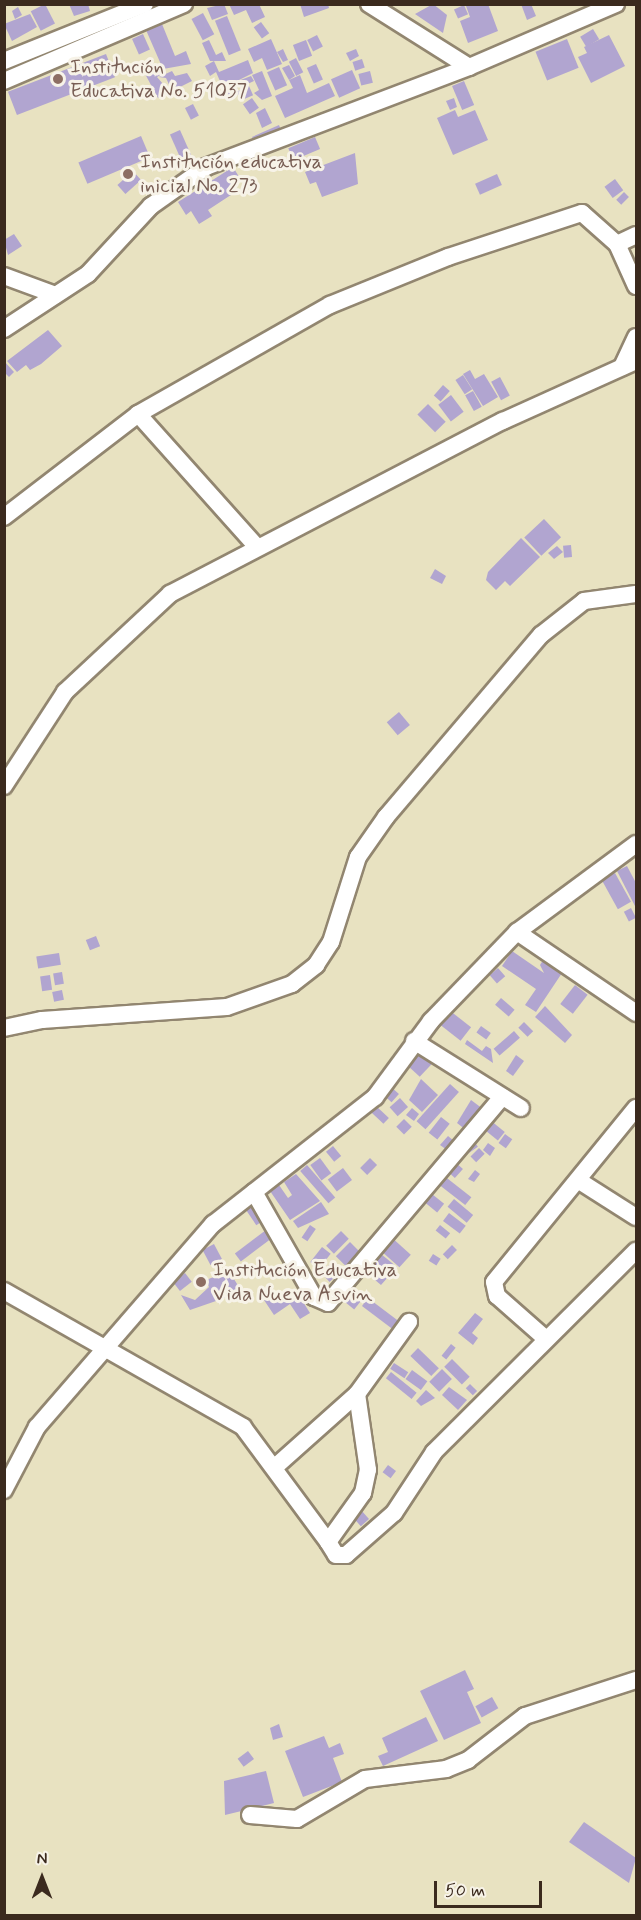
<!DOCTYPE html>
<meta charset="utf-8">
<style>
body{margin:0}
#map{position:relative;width:641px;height:1920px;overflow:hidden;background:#e8e2c1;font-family:Mynerve,sans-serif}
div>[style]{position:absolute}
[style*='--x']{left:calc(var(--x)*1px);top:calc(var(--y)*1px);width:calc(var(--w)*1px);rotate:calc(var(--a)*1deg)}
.building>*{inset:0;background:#b1a5d0;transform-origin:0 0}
.roads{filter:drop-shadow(2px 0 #928670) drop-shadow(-2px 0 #928670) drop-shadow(0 2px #928670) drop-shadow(0 -2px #928670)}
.street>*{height:16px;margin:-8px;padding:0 8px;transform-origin:8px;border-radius:8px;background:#fff}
.dots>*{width:16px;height:16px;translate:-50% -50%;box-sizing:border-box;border:3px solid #f7f3e8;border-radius:50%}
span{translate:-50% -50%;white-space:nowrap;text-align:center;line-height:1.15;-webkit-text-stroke:6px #f7f3e8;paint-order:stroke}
.education-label{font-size:21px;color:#785e54}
.left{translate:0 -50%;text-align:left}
.frame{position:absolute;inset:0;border:6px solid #3b2a1e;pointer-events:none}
.north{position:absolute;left:12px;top:1848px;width:60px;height:60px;-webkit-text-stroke:4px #f7f3e8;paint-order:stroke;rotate:0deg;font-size:16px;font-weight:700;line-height:24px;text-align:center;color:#3b2a1e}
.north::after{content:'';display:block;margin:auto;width:21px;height:27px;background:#3b2a1e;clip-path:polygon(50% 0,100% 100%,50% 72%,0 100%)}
.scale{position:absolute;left:434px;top:1881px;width:108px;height:27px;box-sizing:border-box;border:3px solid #3b2a1e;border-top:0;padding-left:8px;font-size:18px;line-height:21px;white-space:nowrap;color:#3b2a1e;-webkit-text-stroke:4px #f7f3e8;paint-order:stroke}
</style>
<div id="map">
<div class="building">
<i style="left:45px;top:4px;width:22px;height:16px;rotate:63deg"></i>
<i style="clip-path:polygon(69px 4px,88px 4px,90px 11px,74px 16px)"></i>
<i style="clip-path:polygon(224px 4px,228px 14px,212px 20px,207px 8px)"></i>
<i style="clip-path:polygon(229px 4px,259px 4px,265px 17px,252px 23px,246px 10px,234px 15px)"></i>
<i style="clip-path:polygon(300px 4px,328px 4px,329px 8px,304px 17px)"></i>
<i style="clip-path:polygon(433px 4px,447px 15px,443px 33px,415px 14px)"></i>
<i style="clip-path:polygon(488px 4px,498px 31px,468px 43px,460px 21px,470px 17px,466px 6px)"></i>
<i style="clip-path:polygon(521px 4px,531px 4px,536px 16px,527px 20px)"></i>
<i style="left:464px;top:5px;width:10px;height:11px;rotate:66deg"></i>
<i style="clip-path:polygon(18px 7px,22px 15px,15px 19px,12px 11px)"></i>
<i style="left:203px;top:13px;width:24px;height:13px;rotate:62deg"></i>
<i style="clip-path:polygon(30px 14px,37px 27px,12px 41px,4px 24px)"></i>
<i style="left:227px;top:16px;width:37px;height:13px;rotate:68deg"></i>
<i style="left:261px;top:22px;width:14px;height:9px;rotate:54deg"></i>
<i style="clip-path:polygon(162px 24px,175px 56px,186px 51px,191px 64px,163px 69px,146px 30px)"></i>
<i style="left:593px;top:29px;width:12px;height:15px;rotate:59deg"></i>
<i style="left:143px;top:34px;width:17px;height:12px;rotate:66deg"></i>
<i style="left:317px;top:35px;width:13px;height:11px;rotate:63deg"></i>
<i style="clip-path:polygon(609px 35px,625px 66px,591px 83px,578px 57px,587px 53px,584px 47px)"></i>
<i style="clip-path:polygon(271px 39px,282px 64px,267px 70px,262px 58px,254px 62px,248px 49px)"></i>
<i style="left:567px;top:39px;width:31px;height:34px;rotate:68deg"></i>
<i style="clip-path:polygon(209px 40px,216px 55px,222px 52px,226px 61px,210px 61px,202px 43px)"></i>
<i style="left:306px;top:40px;width:17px;height:14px;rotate:69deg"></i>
<i style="clip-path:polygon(283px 49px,288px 60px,283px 62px,277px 52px)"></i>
<i style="clip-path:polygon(356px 49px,359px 56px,350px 61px,346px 53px)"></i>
<i style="left:106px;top:54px;width:25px;height:105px;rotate:69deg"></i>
<i style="left:296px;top:58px;width:16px;height:8px;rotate:63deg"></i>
<i style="left:362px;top:59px;width:9px;height:10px;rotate:72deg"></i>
<i style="clip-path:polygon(248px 60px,253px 73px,223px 88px,216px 72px,210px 76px,205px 66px,214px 61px,219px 72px)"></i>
<i style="left:316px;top:64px;width:17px;height:10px;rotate:66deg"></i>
<i style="clip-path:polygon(289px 65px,295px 76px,289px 80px,282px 68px)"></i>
<i style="clip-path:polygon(158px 66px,162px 74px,157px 77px,170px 92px,158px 98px,144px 72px)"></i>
<i style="left:279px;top:67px;width:20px;height:13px;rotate:66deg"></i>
<i style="left:352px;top:70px;width:20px;height:23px;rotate:66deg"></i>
<i style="clip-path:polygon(172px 71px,175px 76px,187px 73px,192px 81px,172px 91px,166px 78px,159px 77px)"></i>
<i style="clip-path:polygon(262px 71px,272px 96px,262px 100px,254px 93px,259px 90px,252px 75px)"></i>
<i style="left:370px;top:71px;width:12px;height:12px;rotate:76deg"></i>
<i style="clip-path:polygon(300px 75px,307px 93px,329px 83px,335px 96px,285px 118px,275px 96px,293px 88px,289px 80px)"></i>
<i style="clip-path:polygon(251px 76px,254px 81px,241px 87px,238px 81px)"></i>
<i style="left:464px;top:81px;width:26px;height:13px;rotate:67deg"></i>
<i style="left:235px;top:84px;width:11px;height:13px;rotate:63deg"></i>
<i style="left:249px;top:86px;width:10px;height:11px;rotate:66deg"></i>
<i style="left:252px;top:98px;width:12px;height:11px;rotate:55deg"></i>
<i style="clip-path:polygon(454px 98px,457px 107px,450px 110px,446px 101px)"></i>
<i style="left:193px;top:104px;width:13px;height:9px;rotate:63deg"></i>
<i style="clip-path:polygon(265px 108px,272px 123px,262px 128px,256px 113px)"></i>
<i style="clip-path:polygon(455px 110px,458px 117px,475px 110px,488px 140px,453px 155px,437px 118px)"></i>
<i style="clip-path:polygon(279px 125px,281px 130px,255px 143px,252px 137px)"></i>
<i style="left:180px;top:130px;width:27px;height:11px;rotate:66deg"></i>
<i style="left:141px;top:136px;width:23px;height:68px;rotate:67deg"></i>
<i style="left:315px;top:137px;width:13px;height:29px;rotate:67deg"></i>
<i style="clip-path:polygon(355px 153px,358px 184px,322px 197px,316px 182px,310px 184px,305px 172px)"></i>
<i style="clip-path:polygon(233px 167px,241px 180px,233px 185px,237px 191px,208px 210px,212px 216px,199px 224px,191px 211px,186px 215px,178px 202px)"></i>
<i style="left:133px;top:171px;width:12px;height:21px;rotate:48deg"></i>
<i style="left:497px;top:174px;width:12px;height:24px;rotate:66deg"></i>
<i style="left:615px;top:179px;width:14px;height:13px;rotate:54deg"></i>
<i style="left:624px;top:192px;width:7px;height:11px;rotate:45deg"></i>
<i style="clip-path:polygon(14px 234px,22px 246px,8px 255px,4px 240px)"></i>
<i style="clip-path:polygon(48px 330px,62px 346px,41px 364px,30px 370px,26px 365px,17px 372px,7px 361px)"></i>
<i style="clip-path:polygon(4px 361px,14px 372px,9px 377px,4px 372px)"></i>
<i style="clip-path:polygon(470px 370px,475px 379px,484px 374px,498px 397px,483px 406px,463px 374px)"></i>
<i style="left:463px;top:375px;width:17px;height:9px;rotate:57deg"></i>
<i style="left:500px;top:377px;width:21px;height:10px;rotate:62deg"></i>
<i style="left:443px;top:385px;width:9px;height:14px;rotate:41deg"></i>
<i style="left:473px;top:391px;width:18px;height:9px;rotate:61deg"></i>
<i style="left:451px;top:395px;width:21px;height:16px;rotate:53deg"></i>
<i style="left:428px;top:404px;width:25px;height:15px;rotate:45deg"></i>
<i style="left:544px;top:519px;width:25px;height:27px;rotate:47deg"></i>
<i style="clip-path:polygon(521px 538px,540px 557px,510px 586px,505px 581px,496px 590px,486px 580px,488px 572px)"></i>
<i style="left:571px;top:545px;width:12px;height:8px;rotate:85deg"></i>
<i style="clip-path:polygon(557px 546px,563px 552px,554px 559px,548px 553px)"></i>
<i style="clip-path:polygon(435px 569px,446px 576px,442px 584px,430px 578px)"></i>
<i style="left:399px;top:712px;width:17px;height:16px;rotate:50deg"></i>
<i style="clip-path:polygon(627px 866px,636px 883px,636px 908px,617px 871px)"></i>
<i style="left:615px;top:873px;width:33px;height:15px;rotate:61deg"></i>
<i style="left:631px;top:908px;width:11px;height:8px;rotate:63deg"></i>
<i style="left:96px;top:936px;width:11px;height:11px;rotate:68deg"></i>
<i style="clip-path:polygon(512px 951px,544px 973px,540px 965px,545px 957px,564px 970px,536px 1012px,525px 1005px,536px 989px,502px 966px)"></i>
<i style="left:59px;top:953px;width:12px;height:23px;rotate:81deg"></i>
<i style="left:498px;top:968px;width:11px;height:11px;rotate:49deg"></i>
<i style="left:62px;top:972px;width:12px;height:9px;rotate:81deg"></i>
<i style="left:50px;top:975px;width:15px;height:10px;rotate:82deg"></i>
<i style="left:575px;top:985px;width:16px;height:24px;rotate:38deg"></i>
<i style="left:62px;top:990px;width:10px;height:10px;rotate:79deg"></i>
<i style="left:501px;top:998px;width:18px;height:9px;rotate:41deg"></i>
<i style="clip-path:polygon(545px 1006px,572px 1035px,565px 1043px,535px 1017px)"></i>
<i style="left:449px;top:1010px;width:28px;height:17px;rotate:38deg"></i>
<i style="left:524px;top:1022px;width:13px;height:8px;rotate:45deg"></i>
<i style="left:481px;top:1026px;width:12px;height:8px;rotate:35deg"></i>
<i style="left:514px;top:1031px;width:9px;height:27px;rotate:49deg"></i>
<i style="clip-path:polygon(467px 1040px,482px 1051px,486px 1046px,491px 1049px,493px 1063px,465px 1044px)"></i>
<i style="left:421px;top:1052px;width:16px;height:19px;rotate:43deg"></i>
<i style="clip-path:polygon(516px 1055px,524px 1061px,513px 1076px,506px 1071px)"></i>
<i style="clip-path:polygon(421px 1079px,438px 1095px,422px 1112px,409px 1100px)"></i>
<i style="left:450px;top:1084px;width:12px;height:50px;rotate:42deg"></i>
<i style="left:390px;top:1086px;width:12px;height:11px;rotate:42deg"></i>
<i style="left:400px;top:1098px;width:12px;height:14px;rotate:48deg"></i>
<i style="clip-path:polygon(471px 1100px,483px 1109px,466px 1130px,457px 1123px)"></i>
<i style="left:375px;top:1105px;width:19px;height:8px;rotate:43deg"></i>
<i style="clip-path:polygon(412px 1108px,419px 1114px,414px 1121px,406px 1115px)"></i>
<i style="left:441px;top:1117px;width:11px;height:20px;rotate:38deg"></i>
<i style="left:404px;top:1119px;width:11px;height:11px;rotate:45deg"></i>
<i style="left:490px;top:1120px;width:19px;height:11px;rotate:39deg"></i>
<i style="left:505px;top:1134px;width:9px;height:11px;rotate:36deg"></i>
<i style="clip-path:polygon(448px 1136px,454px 1141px,447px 1150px,440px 1145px)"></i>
<i style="left:474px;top:1141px;width:7px;height:15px;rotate:56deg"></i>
<i style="clip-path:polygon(488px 1143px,495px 1148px,490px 1156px,483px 1150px)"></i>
<i style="left:333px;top:1146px;width:13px;height:9px;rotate:51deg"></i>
<i style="left:479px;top:1148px;width:8px;height:12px;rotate:45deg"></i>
<i style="left:320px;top:1158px;width:19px;height:12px;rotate:54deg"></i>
<i style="left:370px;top:1158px;width:10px;height:14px;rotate:45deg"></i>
<i style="left:454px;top:1161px;width:12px;height:12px;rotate:42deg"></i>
<i style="left:307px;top:1165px;width:43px;height:9px;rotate:49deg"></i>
<i style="left:343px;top:1168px;width:15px;height:19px;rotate:53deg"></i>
<i style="clip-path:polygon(475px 1170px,480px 1174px,474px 1182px,468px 1179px)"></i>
<i style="clip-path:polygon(296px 1174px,320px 1201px,290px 1220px,270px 1191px,279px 1185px,288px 1198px,292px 1195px,284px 1182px)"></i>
<i style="left:443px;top:1175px;width:36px;height:10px;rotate:38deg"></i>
<i style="left:427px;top:1190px;width:22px;height:11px;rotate:39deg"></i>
<i style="left:454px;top:1199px;width:25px;height:10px;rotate:40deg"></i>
<i style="clip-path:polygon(321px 1202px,329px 1214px,298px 1228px,293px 1221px)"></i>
<i style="left:257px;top:1203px;width:18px;height:13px;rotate:56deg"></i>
<i style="left:449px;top:1213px;width:21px;height:10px;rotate:37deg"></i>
<i style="left:310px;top:1225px;width:7px;height:15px;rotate:34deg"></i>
<i style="left:440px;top:1225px;width:13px;height:7px;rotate:39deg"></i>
<i style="left:266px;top:1230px;width:10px;height:39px;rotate:53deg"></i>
<i style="left:341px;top:1231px;width:11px;height:21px;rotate:45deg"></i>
<i style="left:390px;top:1236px;width:28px;height:17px;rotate:42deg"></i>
<i style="left:350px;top:1242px;width:14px;height:20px;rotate:45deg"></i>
<i style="left:214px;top:1244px;width:17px;height:13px;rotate:62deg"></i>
<i style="left:452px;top:1245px;width:7px;height:13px;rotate:45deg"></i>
<i style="left:322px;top:1247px;width:11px;height:19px;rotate:38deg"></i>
<i style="clip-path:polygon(376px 1250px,397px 1267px,381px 1285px,361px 1268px,365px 1264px,372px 1270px,366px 1262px)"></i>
<i style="left:433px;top:1254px;width:9px;height:8px;rotate:32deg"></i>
<i style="left:329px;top:1265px;width:13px;height:11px;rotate:48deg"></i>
<i style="clip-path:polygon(229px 1271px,242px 1292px,190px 1310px,181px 1295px,195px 1300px,209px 1287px,206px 1280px)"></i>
<i style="left:185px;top:1273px;width:11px;height:15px;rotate:52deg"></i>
<i style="left:344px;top:1287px;width:22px;height:11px;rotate:39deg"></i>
<i style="clip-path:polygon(295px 1289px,310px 1313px,300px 1319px,290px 1304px,274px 1315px,264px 1300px,279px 1290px,284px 1296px)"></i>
<i style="left:368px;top:1298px;width:39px;height:10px;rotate:37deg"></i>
<i style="clip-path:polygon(475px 1313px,483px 1319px,472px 1333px,478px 1338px,473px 1345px,458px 1333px)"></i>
<i style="left:451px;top:1344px;width:6px;height:15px;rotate:39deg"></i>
<i style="left:418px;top:1348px;width:29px;height:11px;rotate:44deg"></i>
<i style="left:452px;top:1359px;width:25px;height:11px;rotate:45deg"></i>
<i style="left:394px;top:1363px;width:17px;height:7px;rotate:33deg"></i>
<i style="left:442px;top:1369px;width:14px;height:18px;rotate:45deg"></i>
<i style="left:412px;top:1370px;width:19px;height:11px;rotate:36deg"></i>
<i style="left:391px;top:1372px;width:33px;height:8px;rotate:39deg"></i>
<i style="left:470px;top:1384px;width:10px;height:6px;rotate:45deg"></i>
<i style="clip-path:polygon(449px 1387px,467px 1400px,458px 1410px,442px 1395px)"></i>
<i style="clip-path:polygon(426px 1390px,435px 1398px,421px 1406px,416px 1401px)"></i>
<i style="left:388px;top:1465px;width:10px;height:9px;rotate:37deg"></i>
<i style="left:361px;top:1510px;width:12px;height:11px;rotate:48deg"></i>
<i style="clip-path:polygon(465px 1670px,474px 1689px,467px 1692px,481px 1723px,444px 1740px,420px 1691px)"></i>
<i style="left:492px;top:1697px;width:13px;height:19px;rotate:61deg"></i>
<i style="clip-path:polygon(426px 1717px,438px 1741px,383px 1766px,378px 1756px,388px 1752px,382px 1738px)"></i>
<i style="clip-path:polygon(279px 1724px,283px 1737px,273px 1740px,270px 1728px)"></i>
<i style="clip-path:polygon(324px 1736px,329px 1748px,340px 1743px,344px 1754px,333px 1758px,342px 1782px,303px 1797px,285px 1751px)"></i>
<i style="left:248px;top:1751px;width:10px;height:13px;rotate:53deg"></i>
<i style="clip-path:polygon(266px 1771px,274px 1803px,225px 1815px,224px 1781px)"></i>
<i style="clip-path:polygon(584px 1822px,636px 1858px,629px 1883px,569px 1842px)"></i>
</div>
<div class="roads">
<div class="street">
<i style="--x:369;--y:4;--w:118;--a:32.2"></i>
<i style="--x:469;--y:67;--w:160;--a:-23.2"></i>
<i style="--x:4;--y:61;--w:152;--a:-22"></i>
<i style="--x:4;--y:81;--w:196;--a:-23.2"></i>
<i style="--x:617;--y:244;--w:21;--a:-25"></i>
<i style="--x:4;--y:276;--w:55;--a:20.1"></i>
<i style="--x:4;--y:329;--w:100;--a:-33.2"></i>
<i style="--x:88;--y:274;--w:93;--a:-47.2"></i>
<i style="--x:151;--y:206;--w:67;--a:-35.3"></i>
<i style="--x:206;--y:167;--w:281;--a:-20.8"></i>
<i style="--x:622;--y:367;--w:33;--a:-65"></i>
<i style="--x:138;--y:414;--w:177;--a:48.2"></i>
<i style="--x:4;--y:517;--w:169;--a:-37.5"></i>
<i style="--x:138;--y:414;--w:221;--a:-29.6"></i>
<i style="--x:330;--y:305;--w:127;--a:-22.1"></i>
<i style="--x:448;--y:257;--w:141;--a:-18.2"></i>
<i style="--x:582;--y:213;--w:47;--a:41.5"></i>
<i style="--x:617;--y:244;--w:46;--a:65.7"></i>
<i style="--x:4;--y:786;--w:112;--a:-57"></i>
<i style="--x:65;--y:692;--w:144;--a:-43"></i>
<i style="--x:170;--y:594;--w:375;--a:-27.5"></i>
<i style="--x:503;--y:421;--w:146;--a:-24.3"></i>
<i style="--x:517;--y:932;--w:144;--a:34.2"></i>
<i style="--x:4;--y:1028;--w:39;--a:-12"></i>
<i style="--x:42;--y:1020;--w:185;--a:-4"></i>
<i style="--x:227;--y:1007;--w:69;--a:-19.5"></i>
<i style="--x:292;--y:984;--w:31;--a:-38"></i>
<i style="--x:316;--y:965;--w:27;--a:-57"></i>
<i style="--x:331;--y:942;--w:89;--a:-72.4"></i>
<i style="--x:358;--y:857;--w:49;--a:-55"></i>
<i style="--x:386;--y:817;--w:239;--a:-49.6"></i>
<i style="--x:541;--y:635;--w:55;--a:-38.3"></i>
<i style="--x:584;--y:601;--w:52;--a:-7.7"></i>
<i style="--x:414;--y:1041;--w:126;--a:32.1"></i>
<i style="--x:581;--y:1182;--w:65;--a:32.5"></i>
<i style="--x:254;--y:1192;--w:121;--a:60.3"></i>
<i style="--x:314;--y:1297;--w:15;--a:23"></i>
<i style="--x:328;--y:1303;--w:270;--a:-49.8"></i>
<i style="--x:4;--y:1291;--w:275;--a:29.6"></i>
<i style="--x:243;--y:1427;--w:143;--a:53.5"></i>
<i style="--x:328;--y:1542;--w:60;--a:-54.5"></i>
<i style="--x:363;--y:1493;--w:24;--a:-78"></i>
<i style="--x:368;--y:1470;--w:77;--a:-98.2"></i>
<i style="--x:546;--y:1339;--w:65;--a:-138.7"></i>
<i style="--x:497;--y:1296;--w:14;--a:-102"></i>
<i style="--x:494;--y:1282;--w:225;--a:-50.8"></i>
<i style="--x:275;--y:1467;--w:110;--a:-41.7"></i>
<i style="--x:357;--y:1394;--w:89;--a:-54.2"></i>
<i style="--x:4;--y:1490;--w:71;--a:-62.4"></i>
<i style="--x:37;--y:1427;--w:269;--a:-49.1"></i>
<i style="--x:213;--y:1224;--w:206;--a:-38.1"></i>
<i style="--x:375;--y:1097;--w:94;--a:-53.6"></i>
<i style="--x:431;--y:1021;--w:124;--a:-46"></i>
<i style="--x:517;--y:932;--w:148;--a:-36.5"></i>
<i style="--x:328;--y:1542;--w:15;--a:58"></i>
<i style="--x:336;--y:1555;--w:10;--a:0"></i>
<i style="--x:346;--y:1555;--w:64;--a:-41.2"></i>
<i style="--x:394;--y:1513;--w:73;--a:-56.7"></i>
<i style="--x:434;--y:1452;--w:285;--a:-44.9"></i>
<i style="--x:250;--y:1815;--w:47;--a:4.9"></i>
<i style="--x:297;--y:1819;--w:79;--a:-30.5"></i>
<i style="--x:365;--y:1779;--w:82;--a:-7"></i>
<i style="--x:446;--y:1769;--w:24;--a:-22"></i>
<i style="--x:468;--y:1760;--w:72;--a:-37.7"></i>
<i style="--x:525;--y:1716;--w:117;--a:-18"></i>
</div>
</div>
<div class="dots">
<i style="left:58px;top:79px;background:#8d6e63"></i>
<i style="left:128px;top:174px;background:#8d6e63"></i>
<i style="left:201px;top:1282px;background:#8d6e63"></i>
</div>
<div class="education-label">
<span class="left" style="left:70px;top:79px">Institución<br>Educativa No. 51037</span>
<span class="left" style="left:140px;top:174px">Institución educativa<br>inicial No. 273</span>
<span class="left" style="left:213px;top:1282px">Institución Educativa<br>Vida Nueva Asvin</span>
</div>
<div class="frame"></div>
<div class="north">N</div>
<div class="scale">50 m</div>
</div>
